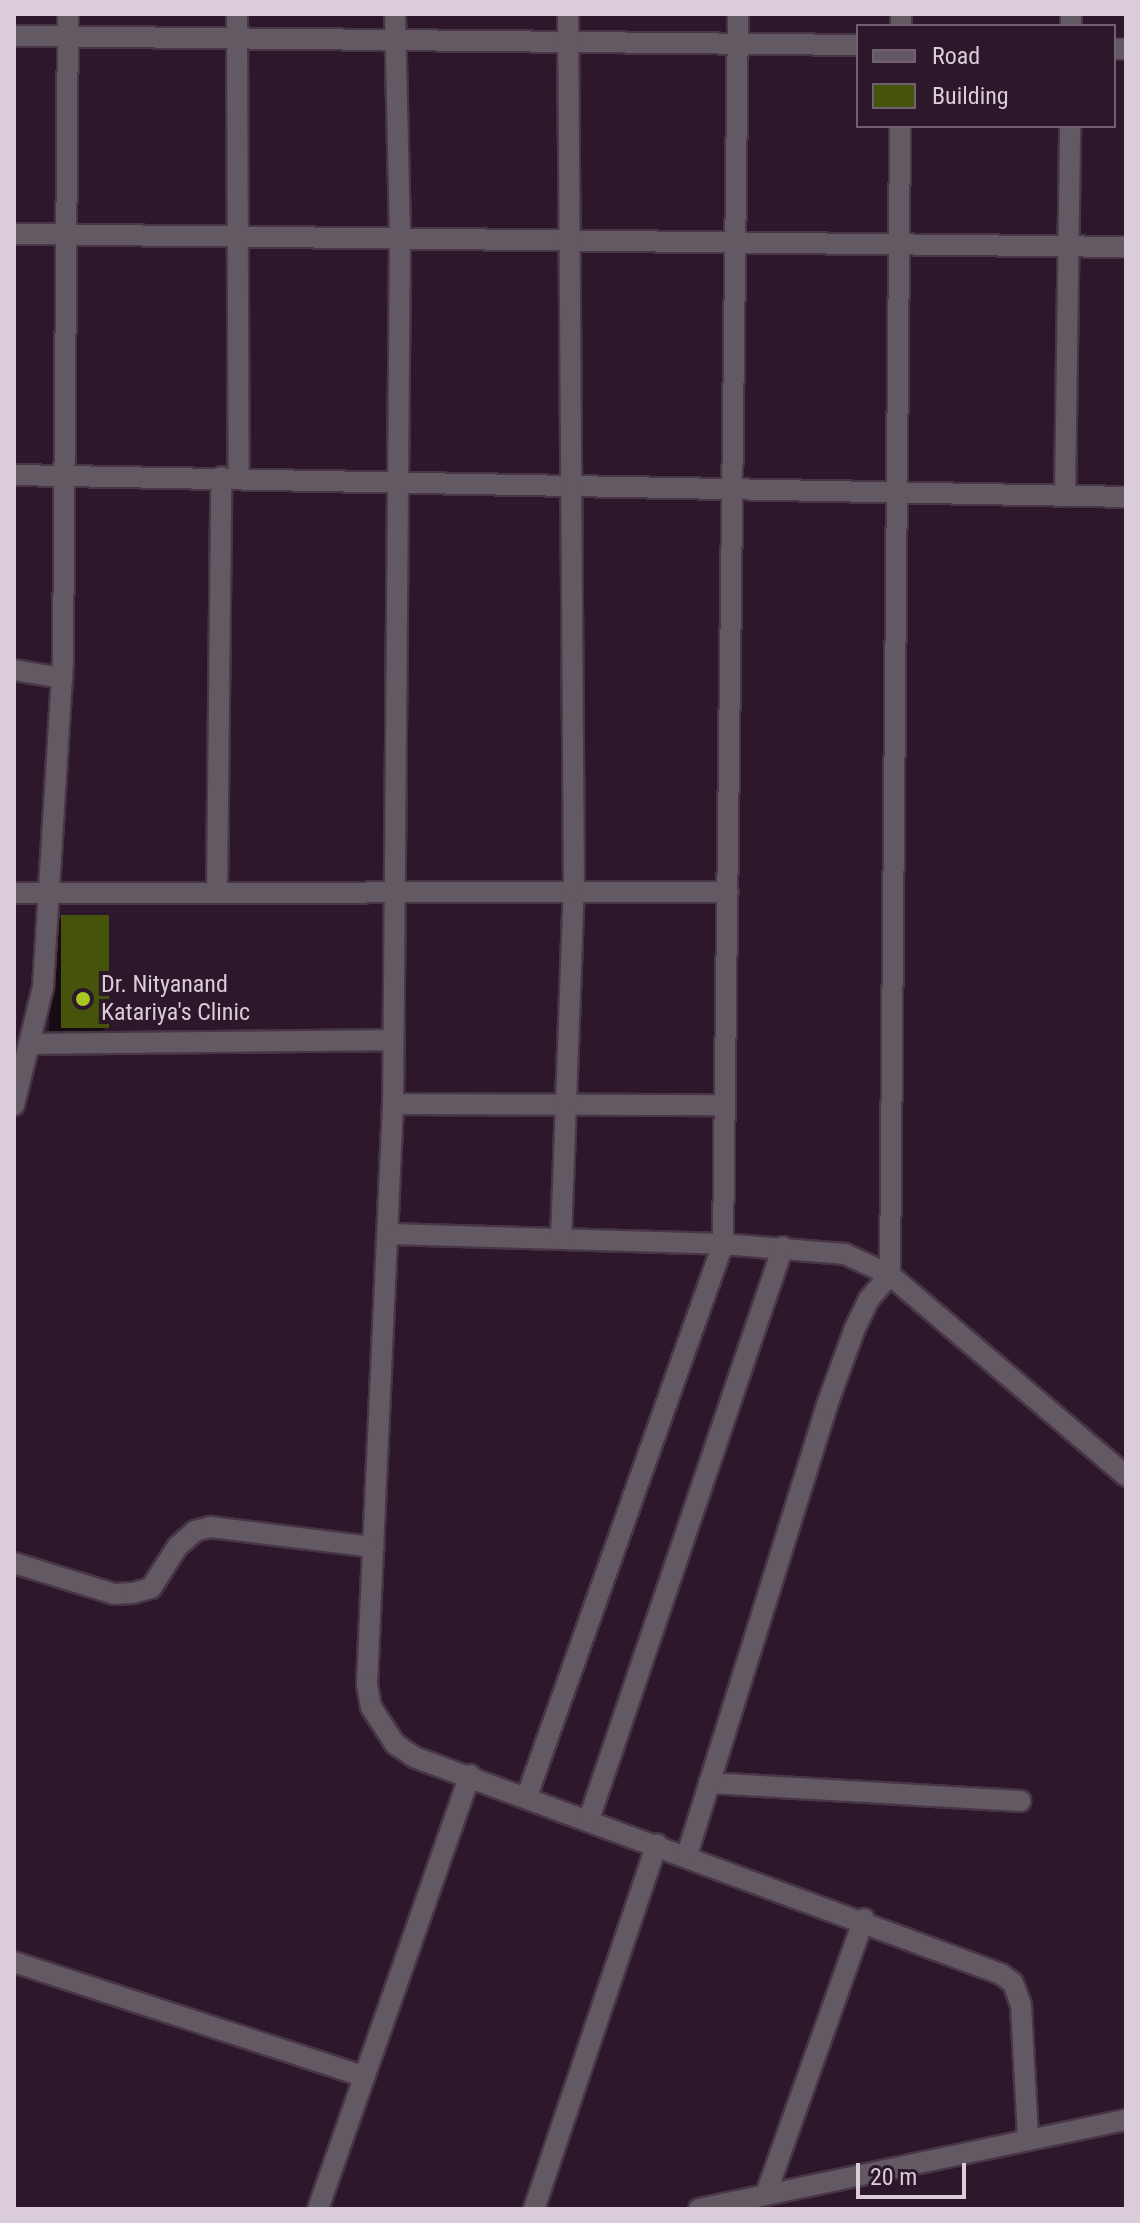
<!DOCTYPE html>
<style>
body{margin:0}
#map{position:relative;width:1140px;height:2223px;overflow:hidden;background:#2c182a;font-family:"Roboto Condensed",sans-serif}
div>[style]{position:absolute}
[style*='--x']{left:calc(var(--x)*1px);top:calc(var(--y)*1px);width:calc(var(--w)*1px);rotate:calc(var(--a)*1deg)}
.shadow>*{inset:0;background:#0007}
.building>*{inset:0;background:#45540a;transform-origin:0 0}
.roads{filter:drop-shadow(2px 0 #483546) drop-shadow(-2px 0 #483546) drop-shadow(0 2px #483546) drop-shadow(0 -2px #483546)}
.minor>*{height:20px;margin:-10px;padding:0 10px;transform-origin:10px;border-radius:10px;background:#635962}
.dots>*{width:22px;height:22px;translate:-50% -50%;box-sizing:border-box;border:4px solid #2c182a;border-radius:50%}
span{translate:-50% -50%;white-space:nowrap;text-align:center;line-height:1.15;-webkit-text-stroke:8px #2c182a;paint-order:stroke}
.poi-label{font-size:24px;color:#daccd8}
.left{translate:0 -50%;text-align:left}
.frame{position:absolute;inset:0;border:16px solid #daccd8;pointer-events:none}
.legend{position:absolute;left:856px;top:24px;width:260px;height:104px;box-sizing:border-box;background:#2c182a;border:2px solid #726070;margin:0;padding:10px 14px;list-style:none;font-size:24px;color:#daccd8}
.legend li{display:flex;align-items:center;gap:16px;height:40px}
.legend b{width:40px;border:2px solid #726070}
.scale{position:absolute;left:856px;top:2163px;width:110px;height:36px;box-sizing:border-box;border:4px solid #daccd8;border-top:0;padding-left:10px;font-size:24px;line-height:28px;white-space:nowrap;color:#daccd8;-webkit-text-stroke:6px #2c182a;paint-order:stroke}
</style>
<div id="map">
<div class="shadow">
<i style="clip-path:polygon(62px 917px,106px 1027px,94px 1039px,49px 1039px,50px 928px)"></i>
</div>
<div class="building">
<i style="left:61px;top:915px;width:48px;height:113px"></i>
</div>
<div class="roads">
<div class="minor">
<i style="--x:237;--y:14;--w:464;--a:89.8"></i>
<i style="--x:395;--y:14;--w:225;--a:88.7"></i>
<i style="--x:400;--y:239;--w:865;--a:90.46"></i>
<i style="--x:393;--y:1104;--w:581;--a:92.57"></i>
<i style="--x:367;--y:1684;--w:23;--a:80"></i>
<i style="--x:371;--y:1707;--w:44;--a:57"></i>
<i style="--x:395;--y:1744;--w:23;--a:34"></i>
<i style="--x:414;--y:1757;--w:626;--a:20.29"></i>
<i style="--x:1001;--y:1974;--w:15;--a:37"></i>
<i style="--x:1013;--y:1983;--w:23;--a:70"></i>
<i style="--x:1021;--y:2005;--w:135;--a:87"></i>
<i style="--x:901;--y:26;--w:12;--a:-90"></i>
<i style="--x:1071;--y:26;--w:12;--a:-90"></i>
<i style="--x:14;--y:36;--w:844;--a:0.61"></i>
<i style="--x:1114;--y:49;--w:12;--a:0"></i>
<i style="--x:14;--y:234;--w:1112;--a:0.67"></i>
<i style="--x:14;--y:475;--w:1112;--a:1.13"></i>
<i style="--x:1065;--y:496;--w:370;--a:-89.2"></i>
<i style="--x:14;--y:670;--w:49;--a:9.5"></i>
<i style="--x:217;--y:892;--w:415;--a:-89.4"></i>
<i style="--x:14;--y:893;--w:714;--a:-0.08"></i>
<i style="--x:31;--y:1044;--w:361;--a:-0.6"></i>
<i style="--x:393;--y:1104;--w:332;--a:0.2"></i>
<i style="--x:14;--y:1105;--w:122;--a:-76.2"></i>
<i style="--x:43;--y:987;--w:328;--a:-86.5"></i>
<i style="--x:63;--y:660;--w:646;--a:-89.56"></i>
<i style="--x:390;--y:1234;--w:333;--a:1.7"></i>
<i style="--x:723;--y:1244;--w:122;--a:4.7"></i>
<i style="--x:845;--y:1254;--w:50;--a:25"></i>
<i style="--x:890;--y:1275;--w:310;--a:40.4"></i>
<i style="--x:561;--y:1239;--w:347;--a:-87.9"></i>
<i style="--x:574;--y:892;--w:878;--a:-90.39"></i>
<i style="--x:14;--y:1563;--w:105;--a:17.2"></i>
<i style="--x:114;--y:1594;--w:19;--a:-3"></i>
<i style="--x:133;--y:1593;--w:19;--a:-16"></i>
<i style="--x:151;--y:1588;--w:50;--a:-57.3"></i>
<i style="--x:178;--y:1546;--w:23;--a:-41"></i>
<i style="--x:195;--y:1531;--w:16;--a:-15"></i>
<i style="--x:210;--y:1527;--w:165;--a:7"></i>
<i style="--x:709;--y:1783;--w:312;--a:3.3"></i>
<i style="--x:527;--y:1796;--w:586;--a:-70.45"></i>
<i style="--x:723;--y:1244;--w:1230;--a:-89.3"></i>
<i style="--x:589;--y:1819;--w:604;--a:-71.27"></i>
<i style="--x:687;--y:1855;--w:471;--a:-72.7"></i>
<i style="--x:827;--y:1405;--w:82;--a:-70"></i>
<i style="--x:855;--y:1328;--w:32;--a:-64"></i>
<i style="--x:869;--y:1299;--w:32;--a:-49"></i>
<i style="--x:890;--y:1275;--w:1149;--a:-89.5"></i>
<i style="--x:14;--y:1962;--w:369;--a:18.1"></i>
<i style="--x:766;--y:2194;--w:292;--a:-70.4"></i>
<i style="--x:318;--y:2209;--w:460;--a:-70.7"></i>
<i style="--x:534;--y:2209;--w:385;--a:-71.4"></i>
<i style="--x:699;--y:2209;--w:436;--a:-11.8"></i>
</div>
</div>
<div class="dots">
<i style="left:83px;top:999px;background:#a6c820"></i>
</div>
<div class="poi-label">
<span class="left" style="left:101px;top:999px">Dr. Nityanand<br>Katariya's Clinic</span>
</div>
<div class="frame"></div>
<ul class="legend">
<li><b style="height:10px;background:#635962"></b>Road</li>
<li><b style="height:22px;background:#45540a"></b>Building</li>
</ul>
<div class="scale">20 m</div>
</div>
